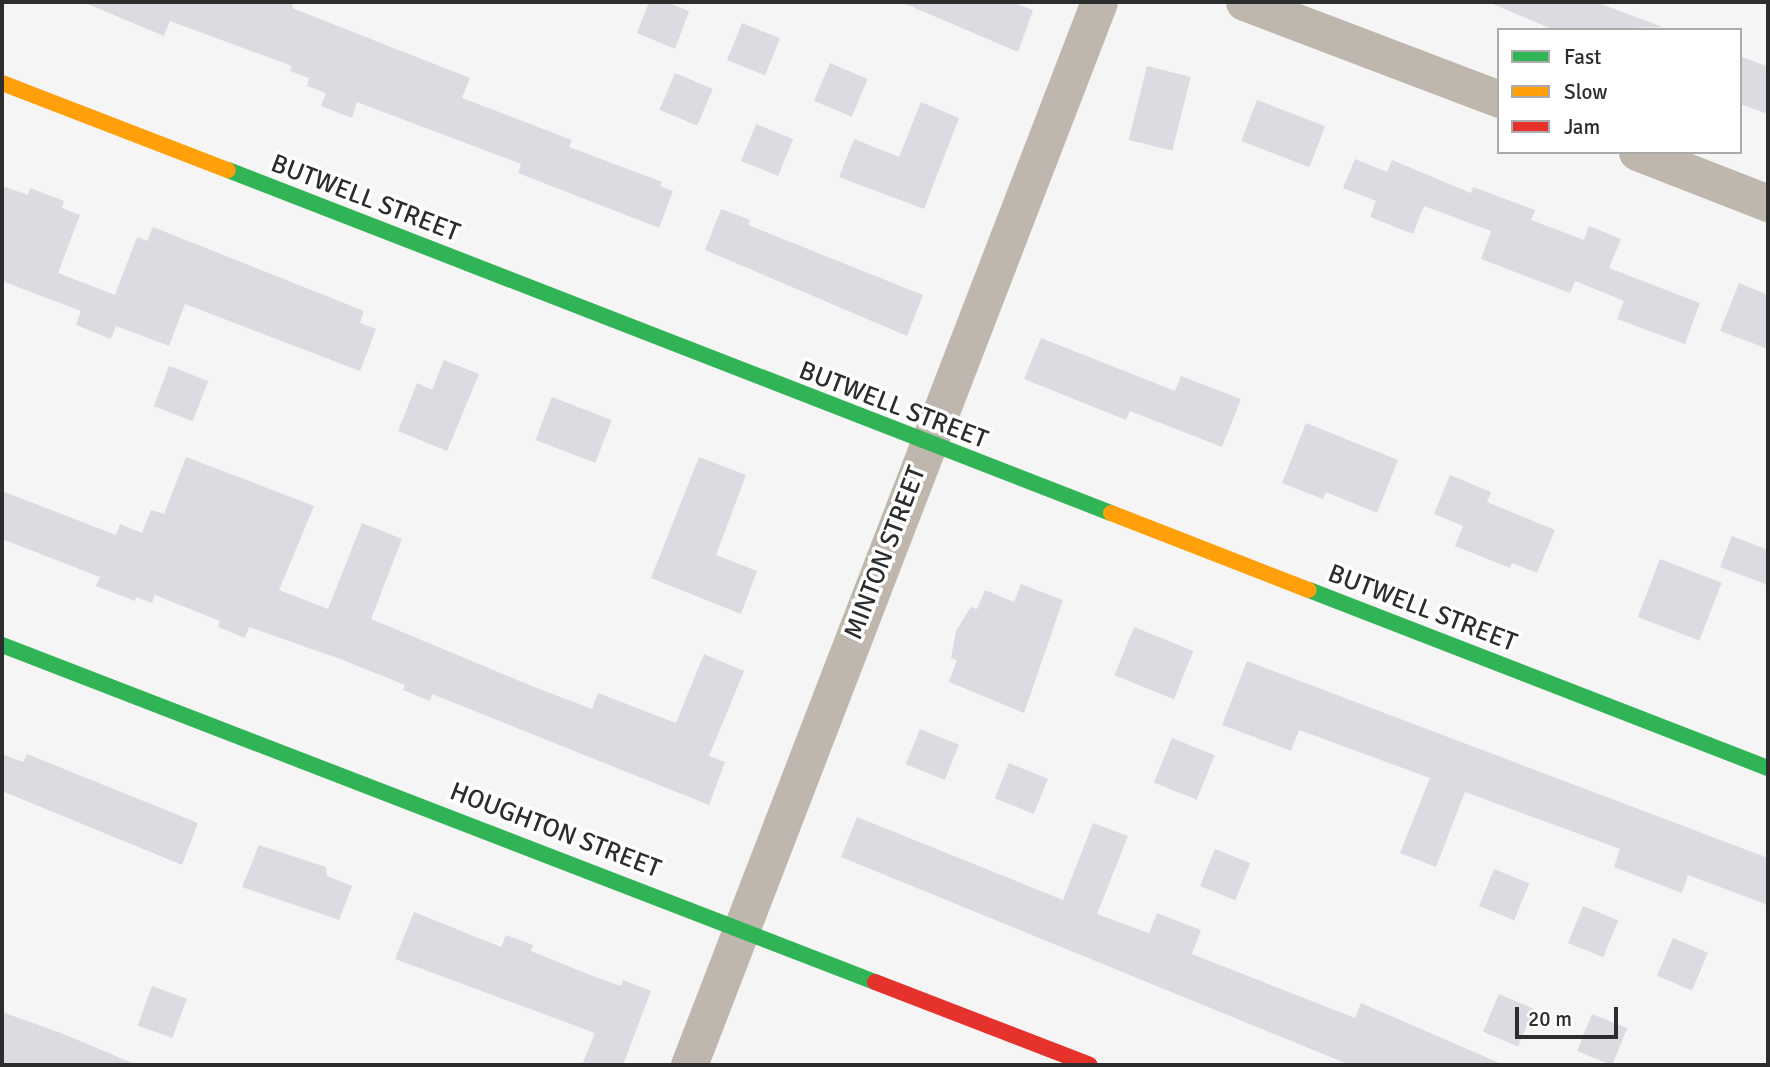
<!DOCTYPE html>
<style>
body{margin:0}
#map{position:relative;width:1770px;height:1067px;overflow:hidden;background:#f5f5f5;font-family:Signika,sans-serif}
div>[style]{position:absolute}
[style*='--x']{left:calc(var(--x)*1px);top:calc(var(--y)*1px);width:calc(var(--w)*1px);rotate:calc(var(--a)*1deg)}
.building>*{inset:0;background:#dadce1;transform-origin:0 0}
.street>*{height:37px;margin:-18.5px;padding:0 18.5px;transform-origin:18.5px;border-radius:18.5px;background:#bfb7ae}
.fast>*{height:16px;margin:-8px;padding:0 8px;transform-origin:8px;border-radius:8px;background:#30b455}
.slow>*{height:16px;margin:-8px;padding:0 8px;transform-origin:8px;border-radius:8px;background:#ff9f0a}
.jam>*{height:16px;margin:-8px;padding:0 8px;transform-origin:8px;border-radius:8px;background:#e5322d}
span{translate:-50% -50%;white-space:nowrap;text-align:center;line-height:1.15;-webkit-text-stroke:7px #fff;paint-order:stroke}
.street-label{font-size:26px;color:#2c2d2d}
.frame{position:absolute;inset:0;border:4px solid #2c2d2d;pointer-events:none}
.legend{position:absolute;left:1497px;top:28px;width:245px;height:126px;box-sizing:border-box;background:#fff;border:2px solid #ababab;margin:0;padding:9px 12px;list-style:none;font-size:21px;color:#2c2d2d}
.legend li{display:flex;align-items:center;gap:14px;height:35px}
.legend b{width:35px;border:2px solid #ababab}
.scale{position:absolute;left:1515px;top:1007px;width:103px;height:32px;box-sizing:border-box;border:4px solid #2c2d2d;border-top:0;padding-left:9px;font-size:21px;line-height:24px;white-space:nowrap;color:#2c2d2d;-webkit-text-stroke:5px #fff;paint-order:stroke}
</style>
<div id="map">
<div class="building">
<i style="clip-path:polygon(83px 2px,294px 2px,292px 8px,470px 78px,462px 98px,572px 140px,569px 147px,662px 182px,660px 186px,673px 191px,659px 228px,518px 173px,521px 164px,357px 102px,352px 118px,321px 106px,326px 93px,307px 86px,309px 78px,290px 71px,292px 66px,170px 21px,164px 36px)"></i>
<i style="clip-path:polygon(649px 2px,666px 2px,689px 11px,675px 49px,637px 33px)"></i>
<i style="clip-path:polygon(901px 2px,1011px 2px,1033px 10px,1018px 52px)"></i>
<i style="clip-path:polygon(1488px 2px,1595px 2px,1663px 27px,1554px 30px)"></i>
<i style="left:742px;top:23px;width:41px;height:40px;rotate:22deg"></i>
<i style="clip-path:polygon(1740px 56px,1768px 67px,1768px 114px,1740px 104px)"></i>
<i style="left:830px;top:63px;width:41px;height:41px;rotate:23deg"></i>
<i style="left:1147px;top:66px;width:45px;height:76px;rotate:14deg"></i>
<i style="left:675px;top:73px;width:41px;height:40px;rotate:23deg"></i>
<i style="left:1257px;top:100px;width:73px;height:44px;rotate:21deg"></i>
<i style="clip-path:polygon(921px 102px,959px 118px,924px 209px,839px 177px,854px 139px,899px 157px)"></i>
<i style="left:756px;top:124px;width:40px;height:40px;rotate:22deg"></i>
<i style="clip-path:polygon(1355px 159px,1387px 172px,1392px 160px,1471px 193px,1473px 187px,1535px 210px,1531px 220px,1584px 240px,1589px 226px,1621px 239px,1609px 268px,1700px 303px,1685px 344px,1617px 319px,1624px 301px,1575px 281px,1570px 293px,1481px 259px,1491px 231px,1424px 206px,1413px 234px,1370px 217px,1376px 201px,1343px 188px)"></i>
<i style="clip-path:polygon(2px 186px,28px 195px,30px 188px,64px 201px,62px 208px,80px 215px,58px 273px,115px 295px,137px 237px,147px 241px,153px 227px,364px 311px,360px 323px,376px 329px,360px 371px,185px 304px,169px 346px,116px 326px,111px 339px,76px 325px,81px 311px,2px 281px)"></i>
<i style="clip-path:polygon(721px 209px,750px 220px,748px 225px,923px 295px,907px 336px,705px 250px)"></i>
<i style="clip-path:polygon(1739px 283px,1768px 295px,1768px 349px,1720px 331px)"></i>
<i style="clip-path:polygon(1041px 338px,1175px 391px,1181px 376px,1241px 399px,1222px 447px,1130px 411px,1126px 420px,1024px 379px)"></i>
<i style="clip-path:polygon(444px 360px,479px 374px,447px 451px,398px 431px,417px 383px,432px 390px)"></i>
<i style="left:169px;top:366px;width:42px;height:43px;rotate:21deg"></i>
<i style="left:552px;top:397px;width:64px;height:46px;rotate:21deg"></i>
<i style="clip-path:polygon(1306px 423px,1398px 460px,1377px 513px,1326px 492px,1323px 499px,1282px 483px)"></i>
<i style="clip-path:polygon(186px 457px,314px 506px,279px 590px,328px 609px,362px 523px,402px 539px,371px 619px,534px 687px,592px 709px,598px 693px,676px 723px,704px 654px,744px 671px,709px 756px,725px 762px,709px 805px,432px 694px,430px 701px,403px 690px,405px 685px,340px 659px,249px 627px,245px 638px,218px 627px,220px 621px,155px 595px,152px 603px,136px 597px,135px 601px,96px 586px,100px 577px,2px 539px,2px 491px,116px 535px,120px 524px,142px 533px,151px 510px,164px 514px)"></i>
<i style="clip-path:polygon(699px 457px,746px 475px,716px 555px,757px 571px,741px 614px,651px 578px)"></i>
<i style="clip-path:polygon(1450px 475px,1491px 492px,1487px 502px,1555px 530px,1537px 573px,1512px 563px,1510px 568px,1455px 546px,1463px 526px,1434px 514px)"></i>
<i style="clip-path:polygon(1732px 536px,1768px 550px,1768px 585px,1720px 567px)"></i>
<i style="left:1660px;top:559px;width:66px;height:62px;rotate:21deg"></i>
<i style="clip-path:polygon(1021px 584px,1063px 600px,1024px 713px,949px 682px,957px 660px,951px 658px,956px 631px,971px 607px,977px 609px,985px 590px,1014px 602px)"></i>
<i style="left:1134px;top:627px;width:64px;height:52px;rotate:22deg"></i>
<i style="clip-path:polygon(1247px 661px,1768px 858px,1768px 905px,1688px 875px,1682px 893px,1614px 867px,1620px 849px,1465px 792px,1436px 867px,1400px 853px,1430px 778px,1299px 730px,1291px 751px,1222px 725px)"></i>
<i style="left:920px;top:729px;width:42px;height:38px;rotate:22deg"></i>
<i style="left:1172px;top:738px;width:46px;height:48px;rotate:22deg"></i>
<i style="clip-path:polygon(2px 754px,23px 762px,27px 754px,198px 823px,182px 865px,2px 791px)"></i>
<i style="left:1009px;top:763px;width:42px;height:38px;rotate:22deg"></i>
<i style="clip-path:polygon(857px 817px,1063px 900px,1093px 823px,1128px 836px,1097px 914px,1149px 933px,1157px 913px,1201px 930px,1192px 954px,1355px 1018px,1361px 1003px,1504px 1065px,1350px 1065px,841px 857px)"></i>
<i style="clip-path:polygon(259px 845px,326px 867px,327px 876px,352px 886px,339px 920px,242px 887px)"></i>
<i style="left:1215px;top:849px;width:38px;height:40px;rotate:22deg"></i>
<i style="left:1494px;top:869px;width:38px;height:40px;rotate:22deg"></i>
<i style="left:1583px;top:906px;width:38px;height:40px;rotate:22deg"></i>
<i style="clip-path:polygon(414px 912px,501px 947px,506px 935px,533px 945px,531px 951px,590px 975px,621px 986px,623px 980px,651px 991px,623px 1065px,582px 1065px,595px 1033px,395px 959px)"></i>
<i style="left:1673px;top:938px;width:38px;height:41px;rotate:23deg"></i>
<i style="left:152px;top:986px;width:37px;height:42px;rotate:20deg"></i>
<i style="left:1499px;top:994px;width:38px;height:41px;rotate:23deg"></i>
<i style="clip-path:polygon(2px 1012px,61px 1033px,137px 1065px,2px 1065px)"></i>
<i style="left:1592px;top:1014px;width:38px;height:40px;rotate:22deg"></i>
</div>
<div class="street">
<i style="--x:1244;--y:2;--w:273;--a:20.8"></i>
<i style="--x:1637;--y:152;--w:141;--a:21.3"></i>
<i style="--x:689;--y:1065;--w:1139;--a:-68.91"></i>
</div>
<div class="fast">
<i style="--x:228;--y:170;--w:947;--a:21.23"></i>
<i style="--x:1309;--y:590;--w:492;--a:21.2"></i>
<i style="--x:2;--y:645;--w:936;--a:21.11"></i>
</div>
<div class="slow">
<i style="--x:2;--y:83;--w:242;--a:21.1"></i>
<i style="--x:1111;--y:513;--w:212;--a:21.3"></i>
</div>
<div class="jam">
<i style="--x:875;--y:982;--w:230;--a:21.1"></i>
</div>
<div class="street-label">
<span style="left:365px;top:199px;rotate:21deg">BUTWELL STREET</span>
<span style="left:893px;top:406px;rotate:21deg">BUTWELL STREET</span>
<span style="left:886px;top:553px;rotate:-69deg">MINTON STREET</span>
<span style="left:1422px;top:609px;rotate:21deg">BUTWELL STREET</span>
<span style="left:555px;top:831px;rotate:21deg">HOUGHTON STREET</span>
</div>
<div class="frame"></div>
<ul class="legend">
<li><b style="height:9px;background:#30b455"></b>Fast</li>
<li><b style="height:9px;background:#ff9f0a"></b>Slow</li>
<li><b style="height:9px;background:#e5322d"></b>Jam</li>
</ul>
<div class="scale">20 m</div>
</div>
